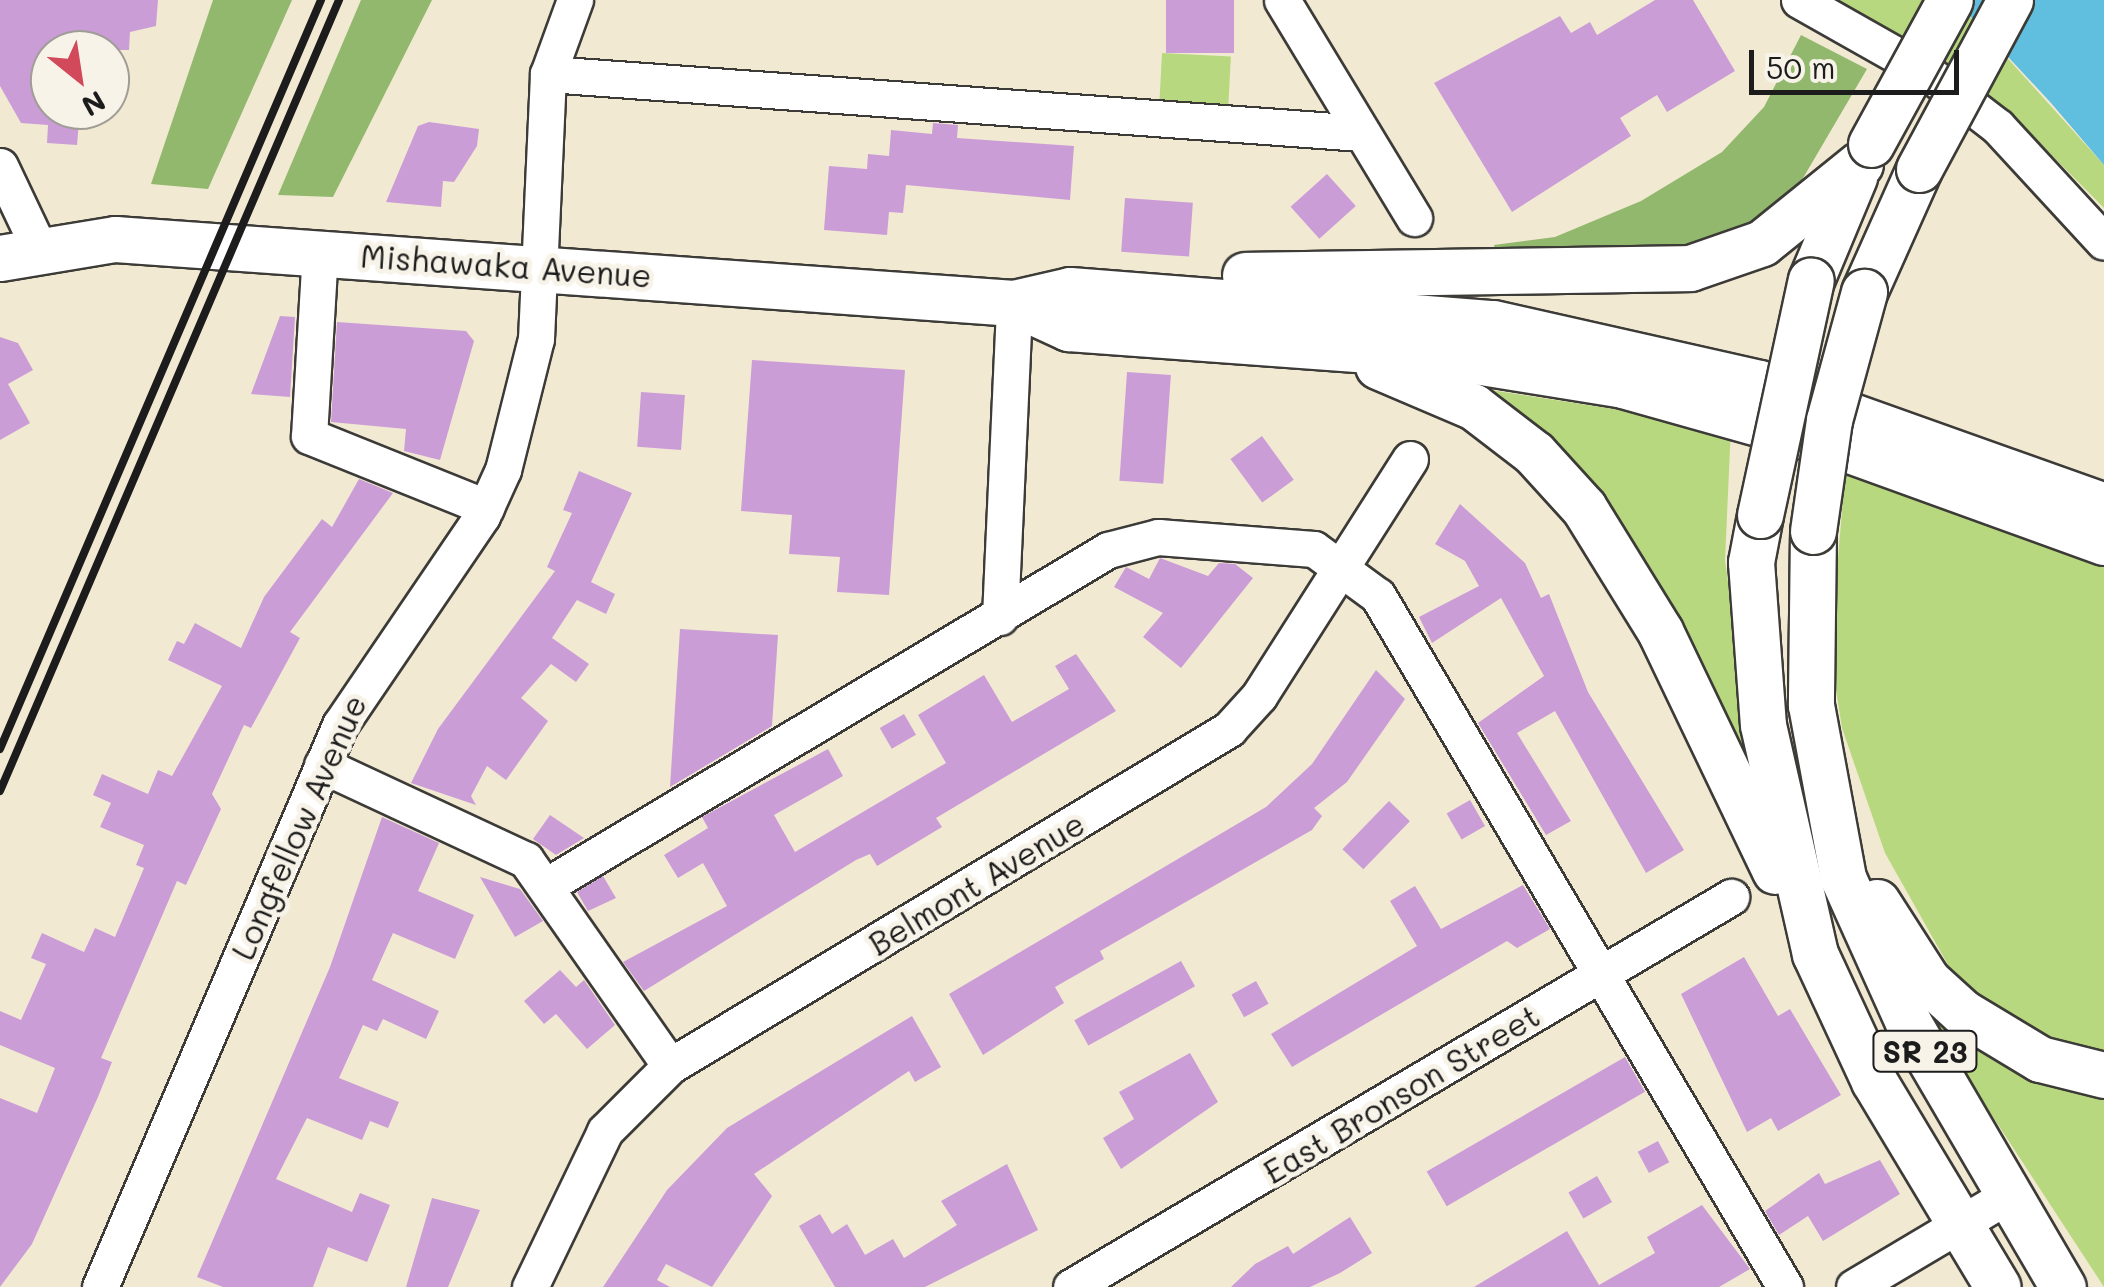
<!DOCTYPE html>
<style>
body{margin:0}
#map{position:relative;width:2104px;height:1287px;overflow:hidden;background:#f2e9d3;font-family:Mali,sans-serif}
div>[style]{position:absolute}
[style*='--x']{left:calc(var(--x)*1px);top:calc(var(--y)*1px);width:calc(var(--w)*1px);rotate:calc(var(--a)*1deg)}
.green>*{inset:0;background:#b8d87f;transform-origin:0 0}
.forest>*{inset:0;background:#92b86e}
.water>*{inset:0;background:#60bfde}
.building>*{inset:0;background:#cb9dd7;transform-origin:0 0}
.roads{filter:drop-shadow(2px 0 #3c3b37) drop-shadow(-2px 0 #3c3b37) drop-shadow(0 2px #3c3b37) drop-shadow(0 -2px #3c3b37)}
.minor>*{height:35px;margin:-17.5px;padding:0 17.5px;transform-origin:17.5px;border-radius:17.5px;background:#fff}
.major>*{height:45px;margin:-22.5px;padding:0 22.5px;transform-origin:22.5px;border-radius:22.5px;background:#fff}
.rail>*{height:8px;margin:-4px;padding:0 4px;transform-origin:4px;border-radius:4px;background:#1c1c1c}
.bridges{filter:drop-shadow(2px 0 #3c3b37) drop-shadow(-2px 0 #3c3b37) drop-shadow(0 2px #3c3b37) drop-shadow(0 -2px #3c3b37)}
.major-bridge>*{height:45px;margin:-22.5px;padding:0 22.5px;transform-origin:22.5px;border-radius:22.5px;background:#fff}
span{translate:-50% -50%;white-space:nowrap;text-align:center;line-height:1.15;-webkit-text-stroke:10px #f7f3e8;paint-order:stroke}
.shield-label span{padding:2px 8px;background:#f7f3e8;border:2px solid;border-radius:8px;-webkit-text-stroke-width:0}
.shield-label{font-size:30px;color:#1c1c1c;font-weight:700}
.street-label{font-size:32px;color:#1c1c1c}
.north{position:absolute;left:30px;top:30px;width:100px;height:100px;box-sizing:border-box;background:#f7f3e8;border:2px solid #9f9d96;border-radius:50%;rotate:150deg;font-size:28px;font-weight:700;line-height:40px;text-align:center;color:#1c1c1c}
.north::after{content:'';display:block;margin:auto;width:35px;height:45px;background:#d1495b;clip-path:polygon(50% 0,100% 100%,50% 72%,0 100%)}
.scale{position:absolute;left:1749px;top:50px;width:210px;height:45px;box-sizing:border-box;border:5px solid #1c1c1c;border-top:0;padding-left:12px;font-size:30px;line-height:35px;white-space:nowrap;color:#1c1c1c;-webkit-text-stroke:8px #f7f3e8;paint-order:stroke}
</style>
<div id="map">
<div class="green">
<i style="clip-path:polygon(1835px 0,1955px 0,2104px 165px,2104px 208px,2004px 107px)"></i>
<i style="left:1162px;top:53px;width:69px;height:50px;rotate:3deg"></i>
<i style="clip-path:polygon(1484px 389px,1731px 427px,1725px 560px,1750px 747px,1739px 754px)"></i>
<i style="clip-path:polygon(1846px 464px,2104px 562px,2104px 1054px,2019px 1026px,1956px 979px,1885px 853px,1842px 728px,1830px 652px)"></i>
<i style="clip-path:polygon(1938px 1016px,2018px 1071px,2104px 1096px,2104px 1287px,1931px 1022px)"></i>
</div>
<div class="forest">
<i style="clip-path:polygon(213px 0,292px 0,208px 189px,151px 184px)"></i>
<i style="clip-path:polygon(361px 0,432px 0,333px 197px,278px 195px)"></i>
<i style="clip-path:polygon(1801px 35px,1867px 69px,1789px 202px,1719px 248px,1498px 261px,1494px 245px,1555px 237px,1641px 201px,1722px 152px,1764px 107px)"></i>
</div>
<div class="water">
<i style="clip-path:polygon(1955px 0,2104px 0,2104px 165px,2051px 103px)"></i>
</div>
<div class="building">
<i style="clip-path:polygon(0 0,158px 0,156px 26px,130px 32px,129px 50px,50px 50px,50px 110px,80px 110px,77px 145px,47px 143px,48px 125px,21px 123px,0 86px)"></i>
<i style="left:1166px;top:0;width:68px;height:53px"></i>
<i style="clip-path:polygon(1655px 0,1693px 0,1735px 71px,1667px 112px,1657px 95px,1620px 118px,1631px 136px,1512px 212px,1434px 83px,1560px 16px,1571px 33px,1590px 22px,1597px 35px)"></i>
<i style="clip-path:polygon(429px 122px,479px 129px,477px 146px,454px 182px,443px 181px,441px 207px,386px 202px,418px 126px)"></i>
<i style="clip-path:polygon(933px 123px,958px 125px,957px 138px,1074px 146px,1070px 200px,906px 185px,903px 213px,889px 212px,887px 235px,824px 230px,829px 166px,867px 169px,868px 154px,889px 156px,891px 130px,932px 134px)"></i>
<i style="left:1327px;top:174px;width:43px;height:49px;rotate:48deg"></i>
<i style="left:1125px;top:198px;width:68px;height:54px;rotate:4deg"></i>
<i style="clip-path:polygon(280px 316px,295px 317px,290px 397px,251px 394px)"></i>
<i style="clip-path:polygon(337px 322px,466px 331px,474px 341px,440px 460px,404px 451px,406px 429px,331px 422px)"></i>
<i style="clip-path:polygon(0 337px,18px 343px,33px 370px,8px 384px,30px 423px,0 440px)"></i>
<i style="clip-path:polygon(752px 360px,905px 370px,889px 595px,837px 592px,840px 557px,789px 554px,792px 515px,741px 511px)"></i>
<i style="left:1127px;top:372px;width:44px;height:109px;rotate:4deg"></i>
<i style="left:641px;top:392px;width:44px;height:55px;rotate:4deg"></i>
<i style="left:1262px;top:436px;width:54px;height:39px;rotate:54deg"></i>
<i style="clip-path:polygon(579px 471px,632px 493px,591px 582px,615px 594px,606px 614px,577px 600px,552px 638px,589px 664px,576px 682px,551px 664px,521px 698px,548px 721px,506px 780px,487px 766px,471px 796px,476px 805px,411px 783px,438px 729px,555px 571px,547px 567px,572px 513px,563px 510px)"></i>
<i style="clip-path:polygon(359px 479px,393px 493px,290px 632px,300px 638px,251px 728px,244px 725px,212px 794px,221px 809px,186px 885px,177px 881px,101px 1058px,112px 1062px,98px 1097px,32px 1244px,0 1287px,0 1098px,37px 1113px,55px 1068px,0 1045px,0 1011px,21px 1020px,46px 964px,31px 958px,42px 933px,84px 952px,95px 928px,115px 937px,144px 868px,136px 865px,144px 845px,100px 827px,111px 803px,93px 795px,102px 774px,148px 794px,158px 770px,172px 776px,222px 686px,168px 660px,177px 641px,184px 644px,195px 623px,241px 648px,264px 597px,322px 519px,332px 527px)"></i>
<i style="clip-path:polygon(1460px 504px,1525px 563px,1541px 598px,1549px 594px,1588px 692px,1684px 850px,1646px 873px,1555px 711px,1517px 733px,1571px 821px,1546px 835px,1478px 723px,1544px 676px,1501px 598px,1432px 643px,1419px 617px,1479px 586px,1465px 561px,1435px 544px)"></i>
<i style="clip-path:polygon(1160px 558px,1208px 576px,1219px 563px,1235px 564px,1253px 578px,1181px 668px,1143px 637px,1163px 613px,1114px 587px,1126px 567px,1149px 579px)"></i>
<i style="clip-path:polygon(680px 629px,778px 635px,772px 726px,670px 787px)"></i>
<i style="clip-path:polygon(1076px 654px,1116px 711px,936px 818px,942px 827px,877px 866px,870px 854px,856px 860px,644px 991px,623px 962px,727px 906px,703px 863px,678px 878px,664px 855px,708px 828px,702px 817px,828px 749px,843px 776px,774px 815px,795px 852px,946px 763px,918px 715px,984px 675px,1012px 722px,1069px 689px,1055px 666px)"></i>
<i style="clip-path:polygon(1376px 670px,1405px 699px,1347px 782px,1314px 808px,1322px 816px,1312px 830px,1100px 951px,1104px 959px,1055px 987px,1064px 1003px,983px 1055px,949px 994px,1266px 807px,1312px 764px)"></i>
<i style="left:904px;top:714px;width:24px;height:28px;rotate:60deg"></i>
<i style="left:1470px;top:800px;width:30px;height:27px;rotate:60deg"></i>
<i style="left:1389px;top:801px;width:29px;height:67px;rotate:44deg"></i>
<i style="clip-path:polygon(550px 815px,584px 838px,556px 855px,533px 839px)"></i>
<i style="clip-path:polygon(382px 817px,439px 843px,418px 891px,474px 915px,455px 959px,393px 933px,372px 980px,439px 1011px,426px 1039px,383px 1019px,377px 1031px,363px 1025px,339px 1078px,399px 1102px,388px 1128px,370px 1121px,362px 1140px,307px 1118px,276px 1179px,352px 1212px,360px 1193px,390px 1205px,367px 1262px,328px 1247px,313px 1287px,223px 1287px,197px 1277px,330px 967px)"></i>
<i style="clip-path:polygon(603px 876px,616px 898px,588px 911px,577px 892px)"></i>
<i style="clip-path:polygon(480px 877px,520px 889px,543px 921px,515px 937px)"></i>
<i style="clip-path:polygon(1523px 885px,1550px 929px,1517px 948px,1507px 941px,1292px 1067px,1271px 1034px,1417px 946px,1390px 901px,1415px 886px,1441px 929px)"></i>
<i style="clip-path:polygon(1744px 957px,1778px 1016px,1790px 1009px,1841px 1095px,1778px 1131px,1771px 1118px,1747px 1132px,1681px 994px)"></i>
<i style="left:1181px;top:961px;width:29px;height:122px;rotate:61deg"></i>
<i style="clip-path:polygon(560px 970px,576px 987px,584px 980px,615px 1025px,587px 1049px,556px 1014px,544px 1024px,524px 1001px)"></i>
<i style="left:1256px;top:981px;width:26px;height:28px;rotate:61deg"></i>
<i style="clip-path:polygon(912px 1016px,941px 1067px,915px 1082px,909px 1071px,754px 1174px,772px 1196px,712px 1287px,666px 1264px,657px 1280px,670px 1287px,603px 1287px,667px 1190px,727px 1128px)"></i>
<i style="clip-path:polygon(1190px 1053px,1218px 1102px,1121px 1169px,1103px 1138px,1134px 1119px,1119px 1092px)"></i>
<i style="left:1625px;top:1057px;width:40px;height:229px;rotate:60deg"></i>
<i style="left:1658px;top:1141px;width:24px;height:23px;rotate:62deg"></i>
<i style="clip-path:polygon(1880px 1160px,1900px 1194px,1823px 1241px,1808px 1216px,1779px 1235px,1765px 1211px,1819px 1173px,1825px 1184px)"></i>
<i style="clip-path:polygon(1007px 1164px,1038px 1230px,925px 1287px,835px 1287px,799px 1226px,820px 1214px,832px 1234px,847px 1224px,865px 1255px,893px 1239px,904px 1258px,957px 1225px,941px 1201px)"></i>
<i style="left:1597px;top:1176px;width:30px;height:33px;rotate:60deg"></i>
<i style="clip-path:polygon(432px 1198px,480px 1210px,448px 1287px,406px 1287px)"></i>
<i style="clip-path:polygon(1702px 1205px,1750px 1269px,1719px 1287px,1474px 1287px,1567px 1231px,1599px 1285px,1655px 1253px,1647px 1237px)"></i>
<i style="clip-path:polygon(1350px 1217px,1372px 1253px,1340px 1273px,1310px 1287px,1231px 1287px,1255px 1264px,1288px 1246px,1293px 1254px)"></i>
</div>
<div class="roads">
<div class="minor">
<i style="--x:1282;--y:0;--w:255;--a:58.8"></i>
<i style="--x:1799;--y:0;--w:148;--a:29.5"></i>
<i style="--x:1928;--y:73;--w:88;--a:37.6"></i>
<i style="--x:1998;--y:127;--w:156;--a:47.3"></i>
<i style="--x:548;--y:74;--w:816;--a:4.15"></i>
<i style="--x:0;--y:166;--w:91;--a:64.6"></i>
<i style="--x:320;--y:251;--w:185;--a:93.4"></i>
<i style="--x:309;--y:436;--w:191;--a:21.9"></i>
<i style="--x:1000;--y:617;--w:314;--a:-87.4"></i>
<i style="--x:322;--y:765;--w:225;--a:25"></i>
<i style="--x:526;--y:860;--w:251;--a:55"></i>
<i style="--x:549;--y:884;--w:651;--a:-30.86"></i>
<i style="--x:1108;--y:550;--w:52;--a:-14.6"></i>
<i style="--x:1158;--y:537;--w:156;--a:4.4"></i>
<i style="--x:1314;--y:549;--w:79;--a:36.3"></i>
<i style="--x:1378;--y:596;--w:802;--a:59.5"></i>
<i style="--x:100;--y:1287;--w:611;--a:-66.88"></i>
<i style="--x:340;--y:725;--w:253;--a:-55.8"></i>
<i style="--x:482;--y:516;--w:51;--a:-65.5"></i>
<i style="--x:503;--y:470;--w:135;--a:-75.9"></i>
<i style="--x:536;--y:339;--w:265;--a:-87.4"></i>
<i style="--x:548;--y:74;--w:79;--a:-70"></i>
<i style="--x:530;--y:1287;--w:173;--a:-64.3"></i>
<i style="--x:605;--y:1131;--w:92;--a:-45"></i>
<i style="--x:670;--y:1066;--w:653;--a:-31.08"></i>
<i style="--x:1229;--y:729;--w:45;--a:-47.7"></i>
<i style="--x:1259;--y:696;--w:281;--a:-57.5"></i>
<i style="--x:1071;--y:1287;--w:767;--a:-30.58"></i>
<i style="--x:1854;--y:1287;--w:180;--a:-30.7"></i>
</div>
<div class="major">
<i style="--x:0;--y:258;--w:117;--a:-9.4"></i>
<i style="--x:115;--y:239;--w:901;--a:4.07"></i>
<i style="--x:1014;--y:303;--w:57;--a:-13.1"></i>
<i style="--x:1070;--y:290;--w:424;--a:4.5"></i>
<i style="--x:1493;--y:323;--w:273;--a:12.7"></i>
<i style="--x:1759;--y:383;--w:366;--a:19.6"></i>
<i style="--x:1245;--y:275;--w:445;--a:-0.9"></i>
<i style="--x:1690;--y:268;--w:76;--a:-19.1"></i>
<i style="--x:1762;--y:243;--w:126;--a:-38.9"></i>
<i style="--x:1811;--y:280;--w:112;--a:-67.3"></i>
<i style="--x:1864;--y:292;--w:135;--a:-65.9"></i>
<i style="--x:1014;--y:303;--w:60;--a:24.8"></i>
<i style="--x:1068;--y:328;--w:371;--a:4.2"></i>
<i style="--x:1438;--y:355;--w:187;--a:9.2"></i>
<i style="--x:1623;--y:385;--w:221;--a:15.7"></i>
<i style="--x:1836;--y:445;--w:285;--a:19.9"></i>
<i style="--x:1378;--y:366;--w:104;--a:23.1"></i>
<i style="--x:1474;--y:407;--w:76;--a:37.5"></i>
<i style="--x:1534;--y:453;--w:74;--a:47.7"></i>
<i style="--x:1584;--y:508;--w:145;--a:58.3"></i>
<i style="--x:1660;--y:631;--w:266;--a:64.4"></i>
<i style="--x:1760;--y:515;--w:48;--a:100.8"></i>
<i style="--x:1751;--y:562;--w:163;--a:85.8"></i>
<i style="--x:1763;--y:725;--w:235;--a:77.2"></i>
<i style="--x:1815;--y:954;--w:140;--a:65.1"></i>
<i style="--x:1874;--y:1081;--w:240;--a:59"></i>
<i style="--x:1813;--y:531;--w:174;--a:90.7"></i>
<i style="--x:1811;--y:705;--w:176;--a:79.5"></i>
<i style="--x:1843;--y:878;--w:158;--a:65.7"></i>
<i style="--x:1908;--y:1022;--w:307;--a:59.7"></i>
<i style="--x:1877;--y:902;--w:93;--a:57.3"></i>
<i style="--x:1927;--y:980;--w:47;--a:42.4"></i>
<i style="--x:1962;--y:1012;--w:91;--a:31.1"></i>
<i style="--x:2040;--y:1059;--w:66;--a:14"></i>
</div>
</div>
<div class="rail">
<i style="--x:0;--y:749;--w:815;--a:-66.8"></i>
<i style="--x:0;--y:791;--w:861;--a:-66.8"></i>
</div>
<div class="bridges">
<div class="major-bridge">
<i style="--x:1871;--y:144;--w:164;--a:-61.3"></i>
<i style="--x:1919;--y:169;--w:192;--a:-61.7"></i>
<i style="--x:1760;--y:515;--w:240;--a:-77.8"></i>
<i style="--x:1813;--y:531;--w:112;--a:-81.8"></i>
<i style="--x:1829;--y:420;--w:133;--a:-74.7"></i>
</div>
</div>
<div class="shield-label">
<span style="left:1925px;top:1051px">SR 23</span>
</div>
<div class="street-label">
<span style="left:506px;top:265px;rotate:4deg">Mishawaka Avenue</span>
<span style="left:298px;top:827px;rotate:-66deg">Longfellow Avenue</span>
<span style="left:976px;top:883px;rotate:-31deg">Belmont Avenue</span>
<span style="left:1401px;top:1093px;rotate:-31deg">East Bronson Street</span>
</div>
<div class="north">N</div>
<div class="scale">50 m</div>
</div>
